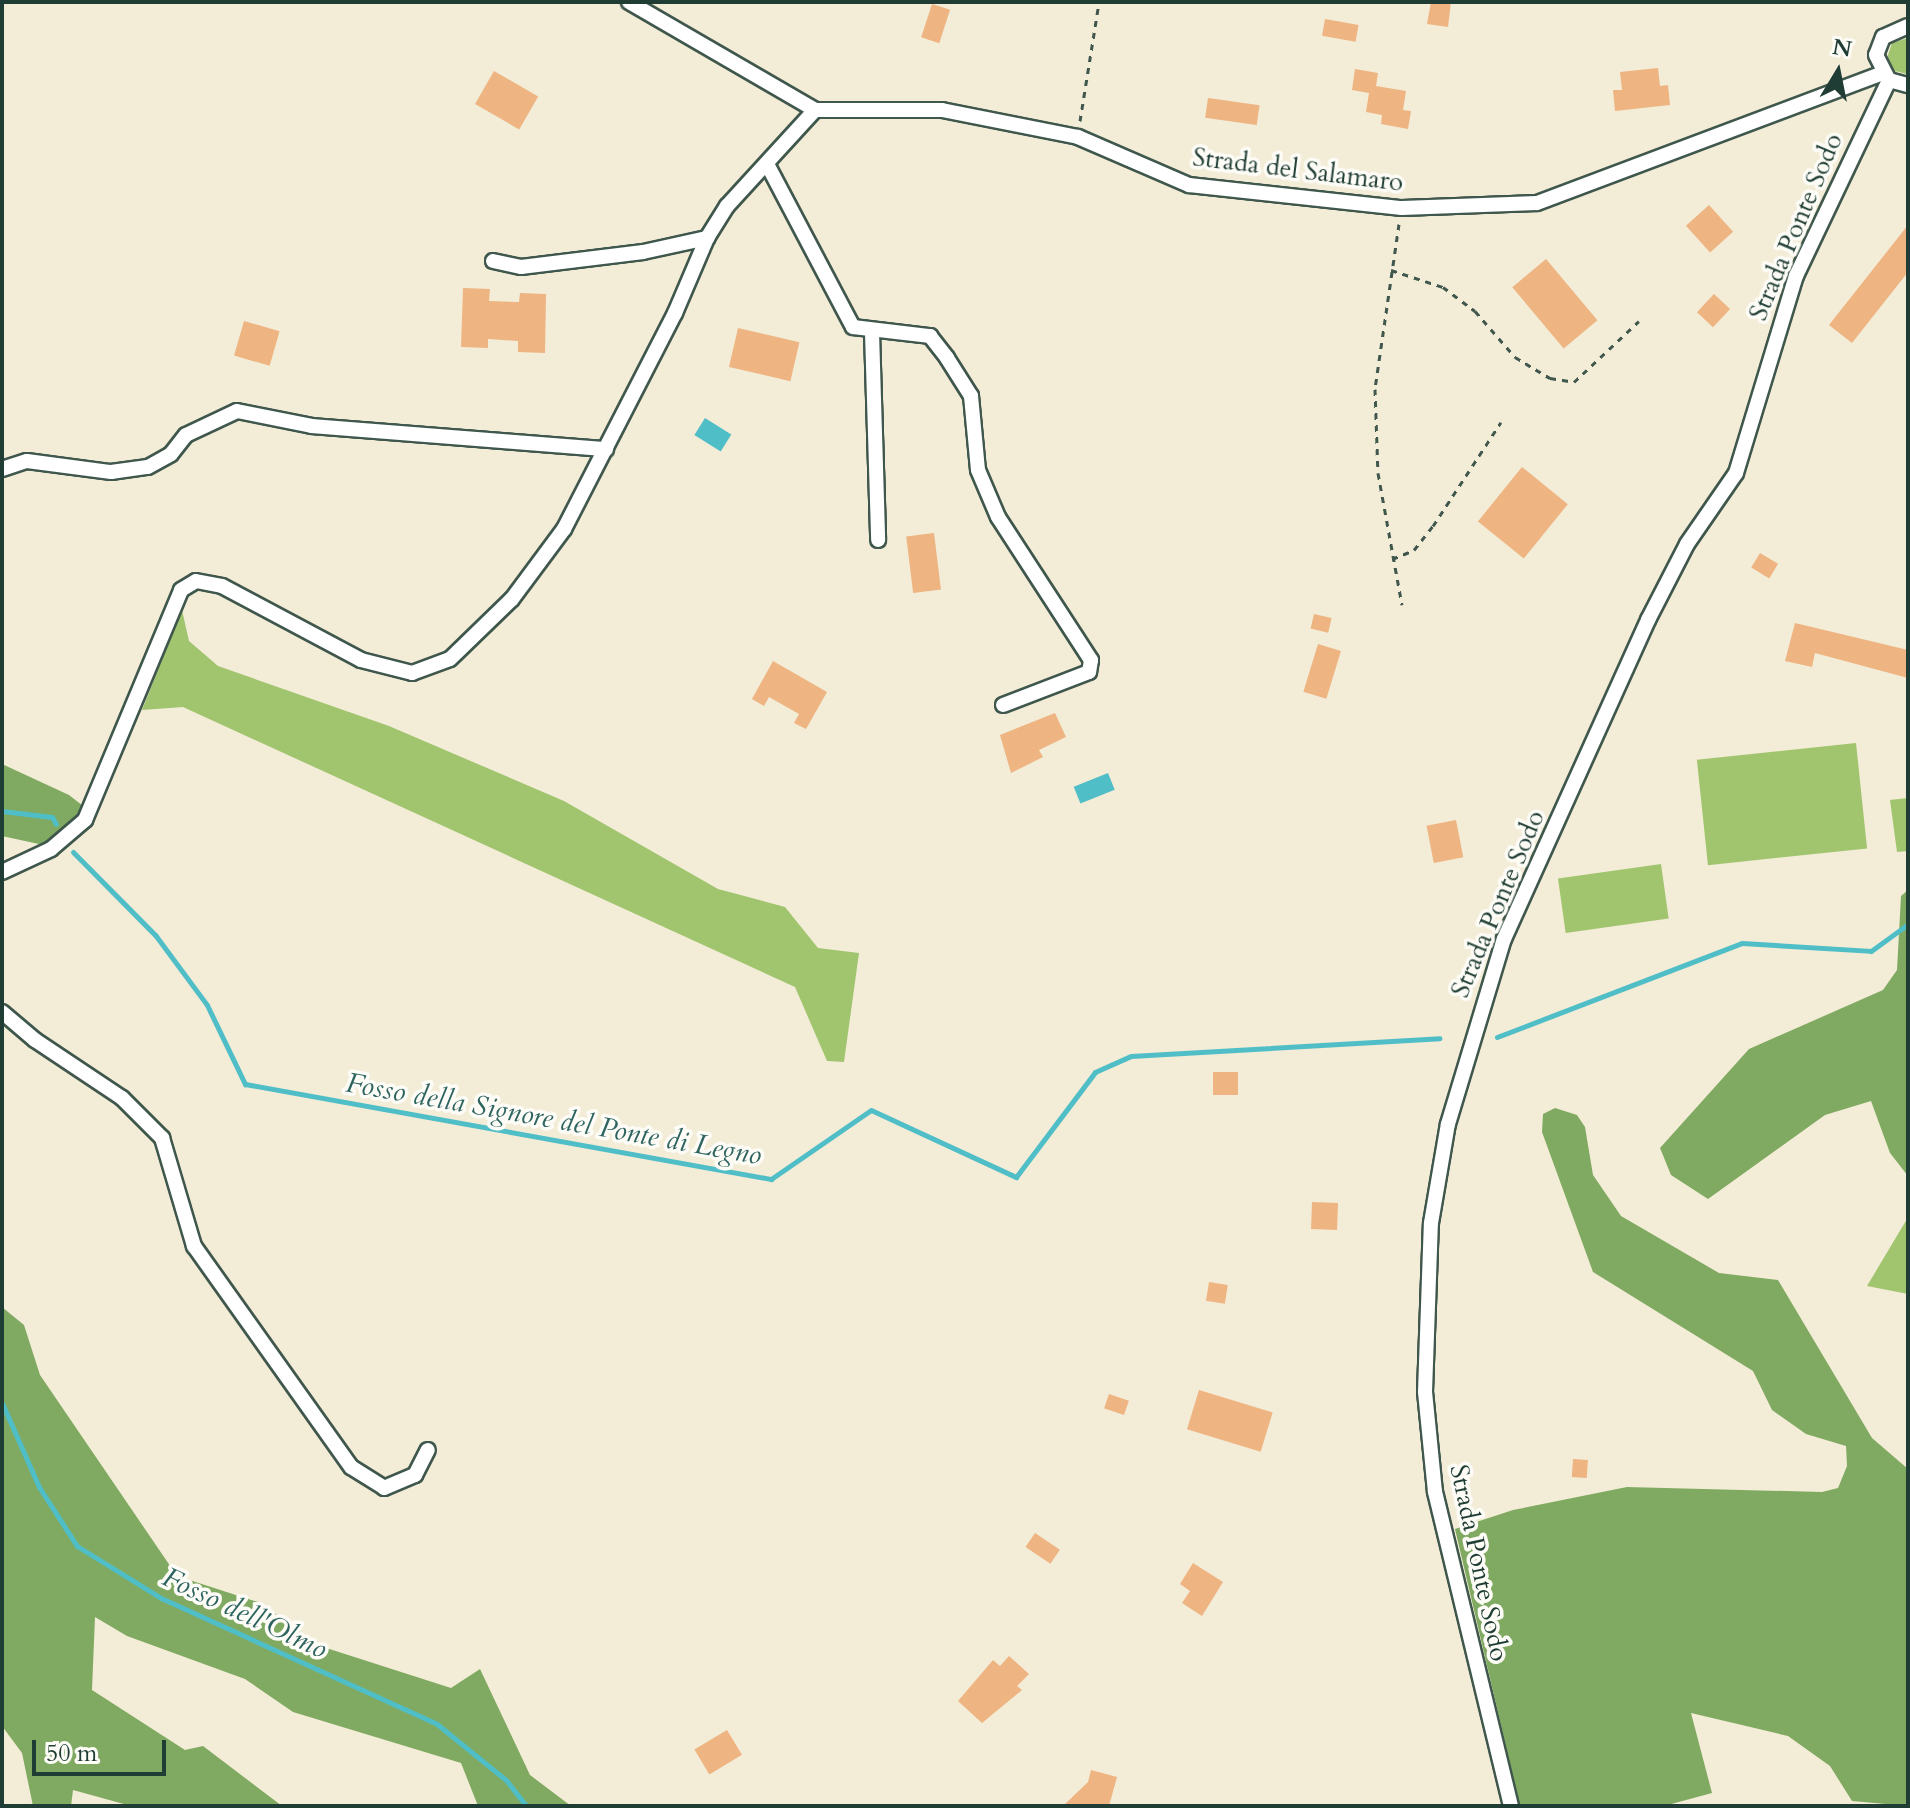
<!DOCTYPE html>
<style>
body{margin:0}
#map{position:relative;width:1910px;height:1808px;overflow:hidden;background:#f3ecd7;font-family:Cardo,serif}
div>[style]{position:absolute}
[style*='--x']{left:calc(var(--x)*1px);top:calc(var(--y)*1px);width:calc(var(--w)*1px);rotate:calc(var(--a)*1deg)}
.green>*{inset:0;background:#a1c56e;transform-origin:0 0}
.forest>*{inset:0;background:#80aa61}
.water>*{inset:0;background:#50bec7;transform-origin:0 0}
.stream>*{height:5px;margin:-2.5px;padding:0 2.5px;transform-origin:2.5px;border-radius:2.5px;background:#50bec7}
.building>*{inset:0;background:#eeb481;transform-origin:0 0}
.path>*{height:3px;margin-top:-1.5px;transform-origin:0;background:repeating-linear-gradient(90deg,#3f574c 0 6px,transparent 0 12px)}
.roads{filter:drop-shadow(2px 0 #3f574c) drop-shadow(-2px 0 #3f574c) drop-shadow(0 2px #3f574c) drop-shadow(0 -2px #3f574c)}
.street>*{height:14px;margin:-7px;padding:0 7px;transform-origin:7px;border-radius:7px;background:#fff}
span{translate:-50% -50%;white-space:nowrap;text-align:center;line-height:1.15;-webkit-text-stroke:7px #fdfcf7;paint-order:stroke}
.street-label{font-size:26px;color:#1f3d34}
.water-label{font-size:28px;color:#2e6460;font-style:italic}
.frame{position:absolute;inset:0;border:4px solid #1f3d34;pointer-events:none}
.north{position:absolute;left:1798px;top:32px;width:80px;height:80px;-webkit-text-stroke:6px #fdfcf7;paint-order:stroke;rotate:10deg;font-size:22px;font-weight:700;line-height:32px;text-align:center;color:#1f3d34}
.north::after{content:'';display:block;margin:auto;width:28px;height:36px;background:#1f3d34;clip-path:polygon(50% 0,100% 100%,50% 72%,0 100%)}
.scale{position:absolute;left:32px;top:1740px;width:134px;height:36px;box-sizing:border-box;border:4px solid #1f3d34;border-top:0;padding-left:10px;font-size:24px;line-height:28px;white-space:nowrap;color:#1f3d34;-webkit-text-stroke:6px #fdfcf7;paint-order:stroke}
</style>
<div id="map">
<div class="green">
<i style="clip-path:polygon(1908px 38px,1908px 74px,1907px 74px,1895px 71px,1887px 58px,1892px 43px)"></i>
<i style="clip-path:polygon(182px 610px,189px 641px,218px 666px,389px 726px,564px 801px,718px 889px,785px 907px,818px 948px,859px 953px,844px 1062px,827px 1061px,795px 987px,183px 707px,142px 710px)"></i>
<i style="left:1856px;top:743px;width:106px;height:160px;rotate:84deg"></i>
<i style="clip-path:polygon(1908px 798px,1908px 851px,1897px 852px,1890px 800px)"></i>
<i style="left:1661px;top:864px;width:55px;height:104px;rotate:82deg"></i>
<i style="clip-path:polygon(1908px 1216px,1908px 1294px,1867px 1286px,1907px 1219px)"></i>
</div>
<div class="forest">
<i style="clip-path:polygon(2px 764px,69px 795px,87px 809px,48px 846px,2px 836px)"></i>
<i style="clip-path:polygon(1908px 890px,1908px 1176px,1890px 1153px,1871px 1101px,1825px 1115px,1708px 1199px,1671px 1175px,1660px 1148px,1749px 1049px,1883px 990px,1897px 970px,1901px 896px)"></i>
<i style="clip-path:polygon(1555px 1108px,1577px 1115px,1585px 1127px,1593px 1175px,1621px 1216px,1719px 1273px,1778px 1280px,1872px 1438px,1908px 1469px,1908px 1806px,1852px 1801px,1830px 1766px,1788px 1736px,1691px 1713px,1712px 1793px,1664px 1806px,1520px 1806px,1455px 1529px,1513px 1510px,1627px 1487px,1822px 1492px,1838px 1488px,1847px 1466px,1846px 1446px,1806px 1434px,1772px 1410px,1753px 1371px,1593px 1272px,1542px 1132px,1543px 1114px)"></i>
<i style="clip-path:polygon(2px 1307px,24px 1325px,40px 1375px,177px 1576px,261px 1603px,317px 1645px,451px 1688px,480px 1669px,530px 1775px,571px 1806px,478px 1806px,461px 1763px,293px 1712px,245px 1679px,127px 1636px,95px 1617px,92px 1690px,185px 1750px,203px 1746px,282px 1806px,131px 1806px,73px 1790px,71px 1806px,33px 1806px,22px 1753px,2px 1726px)"></i>
</div>
<div class="water">
<i style="left:705px;top:418px;width:31px;height:20px;rotate:32deg"></i>
<i style="left:1108px;top:773px;width:18px;height:37px;rotate:68deg"></i>
</div>
<div class="stream">
<i style="--x:2;--y:811;--w:50;--a:6.8"></i>
<i style="--x:52;--y:817;--w:8;--a:60"></i>
<i style="--x:73;--y:852;--w:118;--a:45.3"></i>
<i style="--x:156;--y:936;--w:86;--a:53.5"></i>
<i style="--x:207;--y:1005;--w:88;--a:64.3"></i>
<i style="--x:245;--y:1084;--w:535;--a:10.24"></i>
<i style="--x:771;--y:1179;--w:121;--a:-34.6"></i>
<i style="--x:871;--y:1110;--w:160;--a:24.8"></i>
<i style="--x:1016;--y:1177;--w:131;--a:-53"></i>
<i style="--x:1095;--y:1072;--w:39;--a:-24"></i>
<i style="--x:1131;--y:1056;--w:309;--a:-3.3"></i>
<i style="--x:1497;--y:1037;--w:262;--a:-21"></i>
<i style="--x:1742;--y:943;--w:129;--a:3.5"></i>
<i style="--x:1871;--y:951;--w:46;--a:-36.1"></i>
<i style="--x:2;--y:1403;--w:92;--a:66.2"></i>
<i style="--x:39;--y:1487;--w:70;--a:57.2"></i>
<i style="--x:77;--y:1546;--w:99;--a:31.8"></i>
<i style="--x:161;--y:1598;--w:303;--a:24.5"></i>
<i style="--x:437;--y:1724;--w:89;--a:39.1"></i>
<i style="--x:506;--y:1780;--w:33;--a:52"></i>
</div>
<div class="building">
<i style="clip-path:polygon(1431px 2px,1451px 2px,1448px 27px,1427px 24px)"></i>
<i style="left:932px;top:4px;width:19px;height:35px;rotate:18deg"></i>
<i style="left:1325px;top:19px;width:34px;height:17px;rotate:10deg"></i>
<i style="clip-path:polygon(1658px 68px,1660px 86px,1668px 85px,1670px 105px,1615px 111px,1613px 90px,1622px 90px,1620px 72px)"></i>
<i style="clip-path:polygon(1355px 69px,1378px 73px,1376px 86px,1406px 91px,1403px 110px,1411px 111px,1408px 129px,1381px 124px,1382px 115px,1366px 112px,1369px 93px,1352px 90px)"></i>
<i style="left:494px;top:71px;width:51px;height:38px;rotate:30deg"></i>
<i style="left:1208px;top:98px;width:52px;height:20px;rotate:8deg"></i>
<i style="left:1709px;top:205px;width:36px;height:31px;rotate:48deg"></i>
<i style="clip-path:polygon(1908px 225px,1908px 272px,1852px 343px,1829px 325px)"></i>
<i style="left:1546px;top:259px;width:80px;height:44px;rotate:50deg"></i>
<i style="clip-path:polygon(463px 288px,490px 289px,489px 301px,519px 302px,520px 293px,546px 294px,545px 353px,518px 352px,518px 341px,488px 339px,488px 348px,461px 347px)"></i>
<i style="left:1714px;top:294px;width:22px;height:25px;rotate:43deg"></i>
<i style="left:244px;top:321px;width:37px;height:36px;rotate:16deg"></i>
<i style="left:738px;top:328px;width:63px;height:40px;rotate:13deg"></i>
<i style="left:1522px;top:467px;width:59px;height:70px;rotate:39deg"></i>
<i style="left:934px;top:533px;width:57px;height:28px;rotate:83deg"></i>
<i style="left:1760px;top:553px;width:21px;height:17px;rotate:31deg"></i>
<i style="left:1314px;top:614px;width:18px;height:15px;rotate:13deg"></i>
<i style="clip-path:polygon(1795px 623px,1908px 650px,1908px 678px,1815px 653px,1812px 667px,1785px 661px)"></i>
<i style="left:1318px;top:644px;width:24px;height:50px;rotate:17deg"></i>
<i style="clip-path:polygon(773px 661px,827px 692px,806px 729px,794px 723px,799px 714px,769px 697px,764px 706px,752px 699px)"></i>
<i style="clip-path:polygon(1055px 713px,1066px 737px,1039px 750px,1043px 757px,1011px 773px,1000px 735px)"></i>
<i style="left:1456px;top:820px;width:38px;height:30px;rotate:79deg"></i>
<i style="left:1238px;top:1072px;width:23px;height:25px;rotate:90deg"></i>
<i style="left:1312px;top:1202px;width:26px;height:27px;rotate:2deg"></i>
<i style="left:1209px;top:1282px;width:19px;height:19px;rotate:9deg"></i>
<i style="left:1199px;top:1390px;width:77px;height:41px;rotate:17deg"></i>
<i style="left:1109px;top:1394px;width:21px;height:15px;rotate:19deg"></i>
<i style="left:1573px;top:1459px;width:15px;height:18px;rotate:4deg"></i>
<i style="left:1035px;top:1533px;width:30px;height:17px;rotate:34deg"></i>
<i style="clip-path:polygon(1193px 1563px,1223px 1582px,1202px 1616px,1182px 1603px,1190px 1591px,1180px 1584px)"></i>
<i style="clip-path:polygon(1009px 1656px,1029px 1674px,1017px 1686px,1022px 1690px,982px 1723px,958px 1701px,993px 1660px,1000px 1666px)"></i>
<i style="left:727px;top:1730px;width:29px;height:38px;rotate:59deg"></i>
<i style="clip-path:polygon(1091px 1770px,1117px 1777px,1109px 1806px,1063px 1806px,1088px 1782px)"></i>
</div>
<div class="path">
<i style="--x:1080;--y:121;--w:121;--a:-80.9"></i>
<i style="--x:1399;--y:224;--w:167;--a:98.3"></i>
<i style="--x:1375;--y:389;--w:84;--a:88"></i>
<i style="--x:1378;--y:473;--w:134;--a:79.7"></i>
<i style="--x:1391;--y:270;--w:55;--a:18.1"></i>
<i style="--x:1443;--y:287;--w:40;--a:37"></i>
<i style="--x:1475;--y:311;--w:61;--a:49"></i>
<i style="--x:1515;--y:357;--w:41;--a:31"></i>
<i style="--x:1550;--y:378;--w:24;--a:9"></i>
<i style="--x:1574;--y:382;--w:89;--a:-43.2"></i>
<i style="--x:1392;--y:559;--w:24;--a:-22"></i>
<i style="--x:1414;--y:550;--w:31;--a:-52"></i>
<i style="--x:1433;--y:526;--w:124;--a:-56.8"></i>
</div>
<div class="roads">
<div class="street">
<i style="--x:629;--y:2;--w:215;--a:30.1"></i>
<i style="--x:815;--y:110;--w:127;--a:0"></i>
<i style="--x:942;--y:110;--w:139;--a:11.2"></i>
<i style="--x:1078;--y:137;--w:121;--a:23.4"></i>
<i style="--x:1189;--y:185;--w:214;--a:6.2"></i>
<i style="--x:1402;--y:208;--w:135;--a:-2.1"></i>
<i style="--x:1537;--y:203;--w:369;--a:-20.6"></i>
<i style="--x:1908;--y:26;--w:27;--a:156"></i>
<i style="--x:1883;--y:37;--w:19;--a:111"></i>
<i style="--x:1876;--y:55;--w:28;--a:63"></i>
<i style="--x:1889;--y:80;--w:20;--a:15"></i>
<i style="--x:767;--y:164;--w:184;--a:62.2"></i>
<i style="--x:853;--y:327;--w:78;--a:6.7"></i>
<i style="--x:930;--y:336;--w:28;--a:52"></i>
<i style="--x:947;--y:358;--w:45;--a:57.7"></i>
<i style="--x:971;--y:396;--w:74;--a:84.6"></i>
<i style="--x:978;--y:470;--w:51;--a:66.9"></i>
<i style="--x:998;--y:517;--w:171;--a:57"></i>
<i style="--x:1091;--y:660;--w:12;--a:99"></i>
<i style="--x:1089;--y:672;--w:92;--a:159"></i>
<i style="--x:493;--y:261;--w:29;--a:12"></i>
<i style="--x:521;--y:267;--w:123;--a:-7"></i>
<i style="--x:643;--y:252;--w:66;--a:-12.3"></i>
<i style="--x:707;--y:238;--w:38;--a:-58"></i>
<i style="--x:727;--y:206;--w:130;--a:-47.5"></i>
<i style="--x:872;--y:332;--w:208;--a:88.3"></i>
<i style="--x:2;--y:469;--w:26;--a:-18"></i>
<i style="--x:27;--y:461;--w:85;--a:7.5"></i>
<i style="--x:111;--y:472;--w:37;--a:-8"></i>
<i style="--x:148;--y:467;--w:26;--a:-29"></i>
<i style="--x:171;--y:454;--w:24;--a:-52"></i>
<i style="--x:186;--y:435;--w:56;--a:-25.2"></i>
<i style="--x:237;--y:411;--w:76;--a:11.3"></i>
<i style="--x:312;--y:426;--w:295;--a:4.5"></i>
<i style="--x:2;--y:872;--w:54;--a:-25.1"></i>
<i style="--x:51;--y:849;--w:45;--a:-40.5"></i>
<i style="--x:85;--y:820;--w:249;--a:-67.3"></i>
<i style="--x:181;--y:590;--w:17;--a:-31"></i>
<i style="--x:196;--y:581;--w:26;--a:11"></i>
<i style="--x:222;--y:586;--w:157;--a:28"></i>
<i style="--x:361;--y:660;--w:53;--a:14.3"></i>
<i style="--x:412;--y:673;--w:40;--a:-20.2"></i>
<i style="--x:450;--y:659;--w:86;--a:-44.1"></i>
<i style="--x:512;--y:599;--w:87;--a:-53.4"></i>
<i style="--x:564;--y:529;--w:243;--a:-62.8"></i>
<i style="--x:675;--y:313;--w:82;--a:-66.9"></i>
<i style="--x:2;--y:1012;--w:43;--a:40.3"></i>
<i style="--x:35;--y:1040;--w:105;--a:33.7"></i>
<i style="--x:122;--y:1098;--w:57;--a:45"></i>
<i style="--x:162;--y:1138;--w:113;--a:73.5"></i>
<i style="--x:194;--y:1246;--w:271;--a:54.6"></i>
<i style="--x:351;--y:1467;--w:39;--a:32"></i>
<i style="--x:384;--y:1488;--w:34;--a:-23"></i>
<i style="--x:415;--y:1475;--w:28;--a:-63"></i>
<i style="--x:1511;--y:1806;--w:323;--a:-103.6"></i>
<i style="--x:1435;--y:1492;--w:100;--a:-95.7"></i>
<i style="--x:1425;--y:1392;--w:169;--a:-88"></i>
<i style="--x:1431;--y:1223;--w:100;--a:-80.3"></i>
<i style="--x:1448;--y:1124;--w:193;--a:-73.2"></i>
<i style="--x:1504;--y:939;--w:350;--a:-65.7"></i>
<i style="--x:1648;--y:620;--w:85;--a:-62.8"></i>
<i style="--x:1687;--y:544;--w:86;--a:-55.4"></i>
<i style="--x:1736;--y:473;--w:206;--a:-73.1"></i>
<i style="--x:1796;--y:276;--w:217;--a:-64.6"></i>
</div>
</div>
<div class="street-label">
<span style="left:1298px;top:170px;rotate:7deg">Strada del Salamaro</span>
<span style="left:1796px;top:227px;rotate:-67deg">Strada Ponte Sodo</span>
<span style="left:1498px;top:904px;rotate:-67deg">Strada Ponte Sodo</span>
<span style="left:1479px;top:1563px;rotate:78deg">Strada Ponte Sodo</span>
</div>
<div class="water-label">
<span style="left:554px;top:1119px;rotate:10deg">Fosso della Signore del Ponte di Legno</span>
<span style="left:245px;top:1613px;rotate:25deg">Fosso dell'Olmo</span>
</div>
<div class="frame"></div>
<div class="north">N</div>
<div class="scale">50 m</div>
</div>
